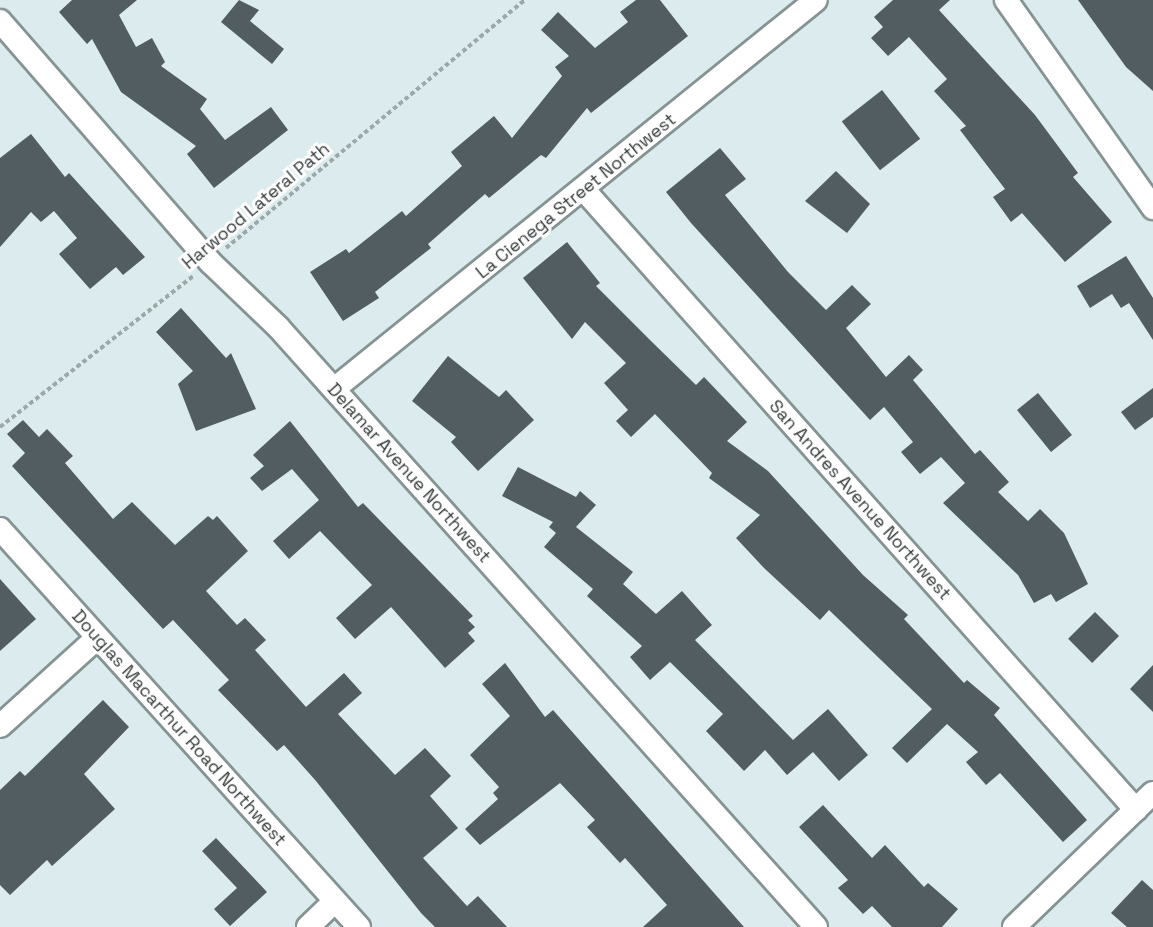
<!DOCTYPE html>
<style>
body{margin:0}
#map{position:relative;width:1153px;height:927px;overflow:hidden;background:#dcebed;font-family:"Space Grotesk",sans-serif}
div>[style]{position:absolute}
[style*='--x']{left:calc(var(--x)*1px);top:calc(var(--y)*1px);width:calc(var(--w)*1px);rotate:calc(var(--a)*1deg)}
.building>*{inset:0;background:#525d62;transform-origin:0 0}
.path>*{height:4px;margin-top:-2px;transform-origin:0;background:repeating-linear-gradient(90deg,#9da8a9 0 4.5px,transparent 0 7.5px)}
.roads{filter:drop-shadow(2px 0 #859394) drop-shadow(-2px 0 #859394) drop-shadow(0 2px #859394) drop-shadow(0 -2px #859394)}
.street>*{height:22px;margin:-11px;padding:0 11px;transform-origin:11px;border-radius:11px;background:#fff}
span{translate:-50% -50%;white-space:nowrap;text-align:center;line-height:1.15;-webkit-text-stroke:6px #fff;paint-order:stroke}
.street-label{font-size:18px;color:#363b3c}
</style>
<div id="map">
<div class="building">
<i style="clip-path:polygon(72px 0,137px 0,119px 15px,136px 47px,152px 38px,165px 62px,161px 66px,207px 99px,200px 109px,225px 140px,271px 107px,288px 130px,214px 188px,187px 154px,196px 146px,121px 92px,92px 39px,87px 44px,59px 12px)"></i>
<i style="clip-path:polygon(239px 0,259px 10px,250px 21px,284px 49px,272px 64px,221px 22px)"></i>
<i style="clip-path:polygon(636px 0,660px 0,688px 36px,591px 113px,587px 108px,546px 158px,541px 155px,489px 198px,485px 194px,428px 244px,431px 248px,375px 292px,379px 298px,343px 321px,310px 272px,346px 249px,349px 253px,402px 211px,406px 216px,462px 166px,451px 152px,494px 116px,512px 138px,562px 76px,555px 67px,569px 56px,541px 30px,558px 12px,595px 48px,628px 22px,620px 12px)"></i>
<i style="clip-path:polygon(893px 0,950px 0,939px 10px,1035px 115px,1078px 173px,1073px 177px,1112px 222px,1065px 262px,1022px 213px,1011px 222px,993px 197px,1005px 189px,960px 130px,966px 126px,934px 91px,947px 79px,909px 37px,888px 56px,871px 38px,883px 27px,874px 17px)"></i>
<i style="clip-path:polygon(1078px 0,1153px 0,1153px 91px,1126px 67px)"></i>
<i style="left:882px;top:90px;width:62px;height:51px;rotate:52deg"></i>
<i style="clip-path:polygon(31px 134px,65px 177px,69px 173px,145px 257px,123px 275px,116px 267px,90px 289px,59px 254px,77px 238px,54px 211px,41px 222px,31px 212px,0 247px,0 158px)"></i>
<i style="clip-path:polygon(720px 148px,746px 179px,725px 195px,788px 272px,826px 310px,852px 285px,871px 304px,846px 328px,886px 377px,909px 355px,923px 370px,913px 380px,975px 454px,980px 450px,1009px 482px,998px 492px,1028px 521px,1040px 509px,1064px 533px,1088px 584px,1056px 602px,1051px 594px,1034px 603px,1018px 575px,943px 503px,965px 483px,941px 457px,920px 474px,901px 452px,913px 442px,884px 407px,870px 420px,691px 223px,666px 192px)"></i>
<i style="clip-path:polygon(836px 171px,870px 204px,847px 233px,805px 201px)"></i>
<i style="clip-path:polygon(567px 242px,600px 283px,596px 286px,650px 340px,696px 385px,704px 377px,747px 422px,727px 441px,768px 471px,863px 575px,908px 615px,904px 619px,964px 683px,967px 680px,1000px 708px,994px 715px,1087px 820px,1063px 842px,1000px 773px,986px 785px,966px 762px,978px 752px,947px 724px,907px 763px,892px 748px,932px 709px,829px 610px,820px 620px,764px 568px,736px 538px,760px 515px,709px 478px,712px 473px,655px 414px,631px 437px,616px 421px,628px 410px,604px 383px,626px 363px,585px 322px,572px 339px,523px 278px)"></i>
<i style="clip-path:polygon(1126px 256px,1153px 298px,1153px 340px,1129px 303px,1121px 308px,1112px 294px,1090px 308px,1077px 286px)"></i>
<i style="clip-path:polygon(181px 308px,226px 358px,231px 353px,256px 409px,196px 431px,178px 384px,193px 371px,156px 332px)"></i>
<i style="clip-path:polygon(448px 356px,499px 397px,506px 390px,534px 420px,478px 471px,451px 442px,456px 437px,412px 401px)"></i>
<i style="clip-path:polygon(1153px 388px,1153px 417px,1135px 430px,1121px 412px)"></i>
<i style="left:1038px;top:393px;width:54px;height:27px;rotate:51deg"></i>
<i style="clip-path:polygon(23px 420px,39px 437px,47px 429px,73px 456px,65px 463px,113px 519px,132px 502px,175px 545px,208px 516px,213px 520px,217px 516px,248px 551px,206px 591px,237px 625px,245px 618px,266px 640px,255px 650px,306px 707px,344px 673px,362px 693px,338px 714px,395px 775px,425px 748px,451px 776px,430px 796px,458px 828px,423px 858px,467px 906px,478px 896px,507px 927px,435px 927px,421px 913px,316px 781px,284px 745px,277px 751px,218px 690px,229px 680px,173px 620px,163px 629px,12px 466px,25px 453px,7px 434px)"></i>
<i style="clip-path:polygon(290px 421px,358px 507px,363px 503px,473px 616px,468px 620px,475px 627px,468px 633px,475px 641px,445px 668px,391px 607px,355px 639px,336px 618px,372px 585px,320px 531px,289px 559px,273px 541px,319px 500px,292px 469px,262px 491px,250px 478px,264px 466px,253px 455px)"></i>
<i style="clip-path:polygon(518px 467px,576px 497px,580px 491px,596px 505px,576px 527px,633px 572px,623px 584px,656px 614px,682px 591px,712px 625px,695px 640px,793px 740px,828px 709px,868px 755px,839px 781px,813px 752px,787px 775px,765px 750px,744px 771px,706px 731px,723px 714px,670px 662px,650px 680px,630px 657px,642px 646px,587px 596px,593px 589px,544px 547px,556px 533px,549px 527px,553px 522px,502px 496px)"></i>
<i style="clip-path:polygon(0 579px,36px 619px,0 651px)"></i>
<i style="left:1095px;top:612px;width:34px;height:38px;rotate:45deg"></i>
<i style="clip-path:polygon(505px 663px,545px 717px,553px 710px,744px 927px,643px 927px,667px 905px,625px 858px,620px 863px,587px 827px,595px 820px,560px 783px,480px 845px,465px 829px,498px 799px,493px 793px,499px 787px,470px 755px,510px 716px,482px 684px)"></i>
<i style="clip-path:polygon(1153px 665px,1153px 712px,1130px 689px)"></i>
<i style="clip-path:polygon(103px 700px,129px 727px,84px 774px,115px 809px,52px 866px,47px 860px,10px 895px,0 885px,0 790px,20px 771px,25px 776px)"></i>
<i style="clip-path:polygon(823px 805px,872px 858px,885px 845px,924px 887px,928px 883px,958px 909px,942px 927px,892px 927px,872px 906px,863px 914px,838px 888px,848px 880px,799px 827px)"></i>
<i style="clip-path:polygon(216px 838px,267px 892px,230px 926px,214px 909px,237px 888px,202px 851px)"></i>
<i style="clip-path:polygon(1142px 880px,1153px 890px,1153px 927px,1127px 927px,1111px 913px)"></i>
</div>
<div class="path">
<i style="--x:226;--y:248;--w:388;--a:-39.7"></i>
<i style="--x:0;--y:427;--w:245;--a:-38"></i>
</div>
<div class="roads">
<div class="street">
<i style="--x:1006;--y:0;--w:255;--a:54.7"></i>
<i style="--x:0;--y:21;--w:320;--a:48.9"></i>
<i style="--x:210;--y:262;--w:94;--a:43.7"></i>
<i style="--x:278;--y:327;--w:806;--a:48.12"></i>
<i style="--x:584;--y:190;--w:830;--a:48.32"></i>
<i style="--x:334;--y:389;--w:619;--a:-38.91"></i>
<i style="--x:0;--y:529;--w:536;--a:47.95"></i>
<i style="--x:0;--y:726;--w:131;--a:-42.2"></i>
<i style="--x:308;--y:927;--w:37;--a:-44"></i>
<i style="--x:1014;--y:927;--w:193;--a:-44"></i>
</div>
</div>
<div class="street-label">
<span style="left:576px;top:196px;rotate:-39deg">La Cienega Street Northwest</span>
<span style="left:256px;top:206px;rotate:-40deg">Harwood Lateral Path</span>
<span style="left:409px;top:473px;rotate:48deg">Delamar Avenue Northwest</span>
<span style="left:860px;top:500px;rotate:48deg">San Andres Avenue Northwest</span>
<span style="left:179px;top:728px;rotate:48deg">Douglas Macarthur Road Northwest</span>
</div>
</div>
